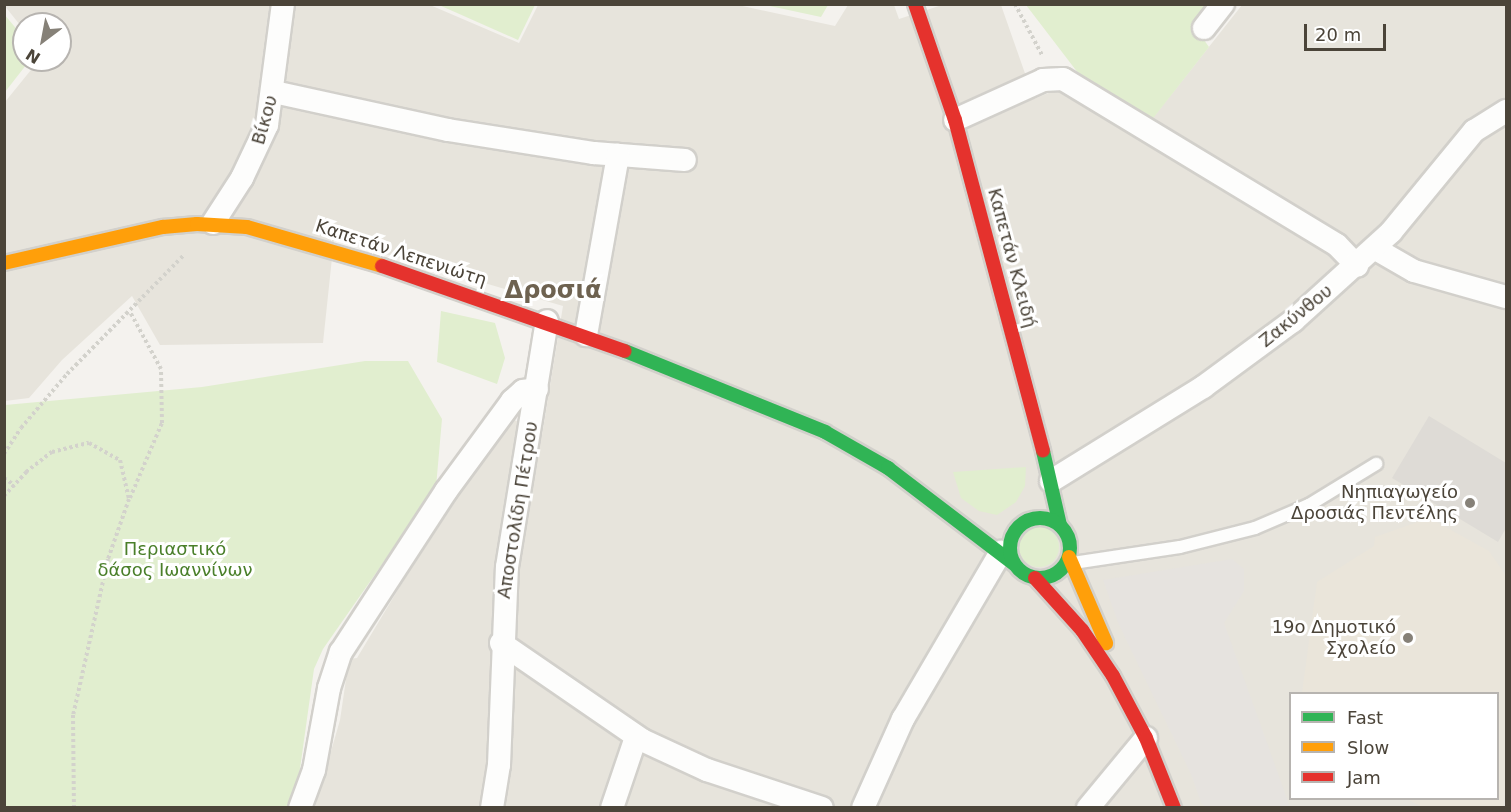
<!DOCTYPE html>
<meta charset="utf-8">
<style>
body{margin:0}
#map{position:relative;width:1511px;height:812px;overflow:hidden;background:#f4f2ee;font-family:"DejaVu Sans",sans-serif}
div>[style]{position:absolute}
[style*='--x']{left:calc(var(--x)*1px);top:calc(var(--y)*1px);width:calc(var(--w)*1px);rotate:calc(var(--a)*1deg)}
.residential>*{inset:0;background:#e7e4dc}
.education>*{inset:0;background:#eae5da}
.green>*{inset:0;background:#e1eecf}
.round{border-radius:50%}
.parking>*{inset:0;background:#e6e3df}
.building>*{inset:0;background:#dedbd6}
.path>*{height:4px;margin-top:-2px;transform-origin:0;background:repeating-linear-gradient(90deg,#d3d2cc 0 3px,transparent 0 6px)}
.roads{filter:drop-shadow(2px 0 #d2d0cb) drop-shadow(-2px 0 #d2d0cb) drop-shadow(0 2px #d2d0cb) drop-shadow(0 -2px #d2d0cb)}
.lane>*{height:12px;margin:-6px;padding:0 6px;transform-origin:6px;border-radius:6px;background:#fdfdfc}
.street>*{height:22px;margin:-11px;padding:0 11px;transform-origin:11px;border-radius:11px;background:#fdfdfc}
.fast>*{height:14px;margin:-7px;padding:0 7px;transform-origin:7px;border-radius:7px;background:#30b455}
.fast>.ring{margin:-7px;padding:0;box-sizing:content-box;background:none;border:14px solid #30b455;border-radius:50%}
.slow>*{height:14px;margin:-7px;padding:0 7px;transform-origin:7px;border-radius:7px;background:#ff9f0a}
.jam>*{height:14px;margin:-7px;padding:0 7px;transform-origin:7px;border-radius:7px;background:#e5322d}
.dots>*{width:16px;height:16px;translate:-50% -50%;box-sizing:border-box;border:3px solid #fff;border-radius:50%}
span{translate:-50% -50%;white-space:nowrap;text-align:center;line-height:1.15;-webkit-text-stroke:6px #fff;paint-order:stroke}
.street-label{font-size:18px;color:#4b4439}
.poi-label{font-size:18px;color:#4b4439}
.right{translate:-100% -50%;text-align:right}
.park-label{font-size:18px;color:#4a7f2a}
.district-label{font-size:24px;color:#6e6250;font-weight:700}
.frame{position:absolute;inset:0;border:6px solid #4b4439;pointer-events:none}
.legend{position:absolute;left:1289px;top:692px;width:210px;height:108px;box-sizing:border-box;background:#fff;border:2px solid #b7b4b0;margin:0;padding:8px 10px;list-style:none;font-size:18px;color:#4b4439}
.legend li{display:flex;align-items:center;gap:12px;height:30px}
.legend b{width:30px;border:2px solid #b7b4b0}
.north{position:absolute;left:12px;top:12px;width:60px;height:60px;box-sizing:border-box;background:#fff;border:2px solid #b7b4b0;border-radius:50%;rotate:212deg;font-size:16px;font-weight:700;line-height:24px;text-align:center;color:#4b4439}
.north::after{content:'';display:block;margin:auto;width:21px;height:27px;background:#868178;clip-path:polygon(50% 0,100% 100%,50% 72%,0 100%)}
.scale{position:absolute;left:1304px;top:24px;width:82px;height:27px;box-sizing:border-box;border:3px solid #4b4439;border-top:0;padding-left:8px;font-size:18px;line-height:21px;white-space:nowrap;color:#4b4439;-webkit-text-stroke:4px #fff;paint-order:stroke}
</style>
<div id="map">
<div class="residential">
<i style="clip-path:polygon(evenodd,4px 5px,430px 5px,519px 43px,538px 5px,738px 5px,835px 26px,848px 5px,894px 5px,899px 19px,942px 5px,1001px 5px,1034px 99px,1056px 90px,1137px 138px,1242px 5px,1506px 5px,1506px 807px,315px 807px,340px 720px,349px 659px,357px 658px,447px 508px,509px 417px,542px 435px,563px 306px,334px 239px,323px 343px,160px 345px,132px 296px,62px 360px,29px 398px,5px 401px,5px 102px,39px 60px,60px 60px,60px 24px,24px 24px,24px 30px,4px 5px,1290px 694px,1498px 694px,1498px 798px,1290px 798px,1290px 694px)"></i>
</div>
<div class="education">
<i style="clip-path:polygon(1429px 518px,1489px 551px,1506px 576px,1506px 789px,1503px 807px,1422px 807px,1407px 799px,1498px 798px,1498px 694px,1302px 693px,1317px 582px,1374px 546px,1375px 537px)"></i>
</div>
<div class="green">
<i style="clip-path:polygon(439px 5px,535px 5px,518px 40px)"></i>
<i style="clip-path:polygon(765px 5px,828px 4px,828px 5px,821px 17px)"></i>
<i style="clip-path:polygon(1026px 5px,1212px 5px,1194px 26px,1209px 47px,1147px 126px,1088px 86px)"></i>
<i style="clip-path:polygon(4px 14px,24px 38px,24px 60px,30px 60px,5px 92px)"></i>
<i style="clip-path:polygon(441px 311px,495px 323px,505px 358px,497px 384px,437px 362px)"></i>
<i style="clip-path:polygon(365px 361px,408px 361px,442px 419px,436px 487px,323px 649px,314px 669px,297px 790px,289px 807px,5px 808px,5px 405px,202px 387px)"></i>
<i style="clip-path:polygon(1026px 467px,1025px 486px,1016px 502px,997px 515px,979px 511px,961px 498px,953px 472px)"></i>
<i class="round" style="left:1019px;top:527px;width:40px;height:40px"></i>
</div>
<div class="parking">
<i style="clip-path:polygon(1232px 559px,1244px 569px,1244px 591px,1224px 623px,1290px 807px,1206px 807px,1201px 803px,1191px 774px,1119px 625px,1103px 580px)"></i>
</div>
<div class="building">
<i style="clip-path:polygon(1429px 416px,1506px 463px,1506px 528px,1498px 542px,1392px 478px)"></i>
</div>
<div class="path">
<i style="--x:1015;--y:4;--w:58;--a:62.1"></i>
<i style="--x:4;--y:454;--w:31;--a:-57"></i>
<i style="--x:21;--y:428;--w:71;--a:-49.6"></i>
<i style="--x:67;--y:374;--w:167;--a:-45.5"></i>
<i style="--x:4;--y:478;--w:12;--a:35"></i>
<i style="--x:4;--y:496;--w:33;--a:-47"></i>
<i style="--x:26;--y:472;--w:33;--a:-38"></i>
<i style="--x:52;--y:452;--w:38;--a:-14"></i>
<i style="--x:89;--y:443;--w:35;--a:29"></i>
<i style="--x:120;--y:460;--w:40;--a:77"></i>
<i style="--x:129;--y:499;--w:64;--a:109.3"></i>
<i style="--x:108;--y:559;--w:160;--a:102.6"></i>
<i style="--x:73;--y:715;--w:93;--a:89.4"></i>
<i style="--x:130;--y:498;--w:82;--a:-66.9"></i>
<i style="--x:162;--y:423;--w:54;--a:-91.1"></i>
<i style="--x:161;--y:369;--w:65;--a:-118.5"></i>
</div>
<div class="roads">
<div class="lane">
<i style="--x:1073;--y:563;--w:108;--a:-8.5"></i>
<i style="--x:1180;--y:547;--w:77;--a:-14.2"></i>
<i style="--x:1255;--y:528;--w:59;--a:-23.1"></i>
<i style="--x:1309;--y:505;--w:79;--a:-31.5"></i>
</div>
<div class="street">
<i style="--x:1204;--y:28;--w:31;--a:-52"></i>
<i style="--x:274;--y:92;--w:178;--a:12.3"></i>
<i style="--x:448;--y:130;--w:148;--a:9"></i>
<i style="--x:594;--y:153;--w:91;--a:4.4"></i>
<i style="--x:955;--y:120;--w:97;--a:-24.4"></i>
<i style="--x:1043;--y:80;--w:20;--a:-3"></i>
<i style="--x:1063;--y:79;--w:320;--a:31.2"></i>
<i style="--x:1337;--y:245;--w:29;--a:46"></i>
<i style="--x:213;--y:223;--w:54;--a:-57.2"></i>
<i style="--x:242;--y:178;--w:59;--a:-64.7"></i>
<i style="--x:267;--y:125;--w:122;--a:-82.5"></i>
<i style="--x:1374;--y:248;--w:46;--a:29.9"></i>
<i style="--x:1414;--y:271;--w:96;--a:15.8"></i>
<i style="--x:586;--y:335;--w:183;--a:-79.9"></i>
<i style="--x:1051;--y:481;--w:179;--a:-31.7"></i>
<i style="--x:1203;--y:387;--w:112;--a:-36.3"></i>
<i style="--x:1293;--y:321;--w:132;--a:-42.2"></i>
<i style="--x:1391;--y:232;--w:131;--a:-50.6"></i>
<i style="--x:1474;--y:131;--w:38;--a:-32"></i>
<i style="--x:501;--y:643;--w:171;--a:34.5"></i>
<i style="--x:642;--y:740;--w:72;--a:24.8"></i>
<i style="--x:707;--y:770;--w:121;--a:18.3"></i>
<i style="--x:300;--y:808;--w:40;--a:-69.8"></i>
<i style="--x:314;--y:770;--w:83;--a:-79.6"></i>
<i style="--x:329;--y:688;--w:38;--a:-72"></i>
<i style="--x:341;--y:652;--w:192;--a:-56.9"></i>
<i style="--x:446;--y:491;--w:112;--a:-53.7"></i>
<i style="--x:512;--y:401;--w:15;--a:-42"></i>
<i style="--x:523;--y:391;--w:14;--a:-8"></i>
<i style="--x:492;--y:808;--w:44;--a:-80.8"></i>
<i style="--x:499;--y:765;--w:198;--a:-87.7"></i>
<i style="--x:507;--y:567;--w:249;--a:-80.8"></i>
<i style="--x:612;--y:808;--w:75;--a:-71.3"></i>
<i style="--x:863;--y:808;--w:98;--a:-65.8"></i>
<i style="--x:903;--y:719;--w:194;--a:-59.6"></i>
<i style="--x:1088;--y:808;--w:91;--a:-50.4"></i>
</div>
<div class="fast">
<i style="--x:625;--y:351;--w:216;--a:22"></i>
<i style="--x:825;--y:432;--w:73;--a:29.7"></i>
<i style="--x:888;--y:468;--w:158;--a:37.3"></i>
<i style="--x:1043;--y:451;--w:76;--a:77.1"></i>
<i class="ring" style="left:1010px;top:518px;width:46px;height:46px"></i>
</div>
<div class="slow">
<i style="--x:4;--y:263;--w:163;--a:-12.8"></i>
<i style="--x:163;--y:227;--w:34;--a:-5"></i>
<i style="--x:197;--y:224;--w:50;--a:3.4"></i>
<i style="--x:247;--y:227;--w:141;--a:16.1"></i>
<i style="--x:1069;--y:557;--w:94;--a:66.7"></i>
</div>
<div class="jam">
<i style="--x:915;--y:4;--w:123;--a:71"></i>
<i style="--x:955;--y:120;--w:342;--a:75.1"></i>
<i style="--x:382;--y:266;--w:257;--a:19.3"></i>
<i style="--x:1035;--y:578;--w:70;--a:47.9"></i>
<i style="--x:1082;--y:630;--w:55;--a:56"></i>
<i style="--x:1113;--y:676;--w:70;--a:62"></i>
<i style="--x:1146;--y:738;--w:75;--a:68.2"></i>
</div>
</div>
<div class="dots">
<i style="left:1470px;top:503px;background:#868178"></i>
<i style="left:1408px;top:638px;background:#868178"></i>
</div>
<div class="street-label">
<span style="left:265px;top:120px;rotate:-74deg">Βίκου</span>
<span style="left:401px;top:253px;rotate:18deg">Καπετάν Λεπενιώτη</span>
<span style="left:1012px;top:258px;rotate:75deg">Καπετάν Κλειδή</span>
<span style="left:1296px;top:316px;rotate:-39deg">Ζακύνθου</span>
<span style="left:518px;top:510px;rotate:-81deg">Αποστολίδη Πέτρου</span>
</div>
<div class="poi-label">
<span class="right" style="left:1458px;top:503px">Νηπιαγωγείο<br>Δροσιάς Πεντέλης</span>
<span class="right" style="left:1396px;top:638px">19ο Δημοτικό<br>Σχολείο</span>
</div>
<div class="park-label">
<span style="left:175px;top:560px">Περιαστικό<br>δάσος Ιωαννίνων</span>
</div>
<div class="district-label">
<span style="left:553px;top:291px">Δροσιά</span>
</div>
<div class="frame"></div>
<ul class="legend">
<li><b style="height:8px;background:#30b455"></b>Fast</li>
<li><b style="height:8px;background:#ff9f0a"></b>Slow</li>
<li><b style="height:8px;background:#e5322d"></b>Jam</li>
</ul>
<div class="north">N</div>
<div class="scale">20 m</div>
</div>
